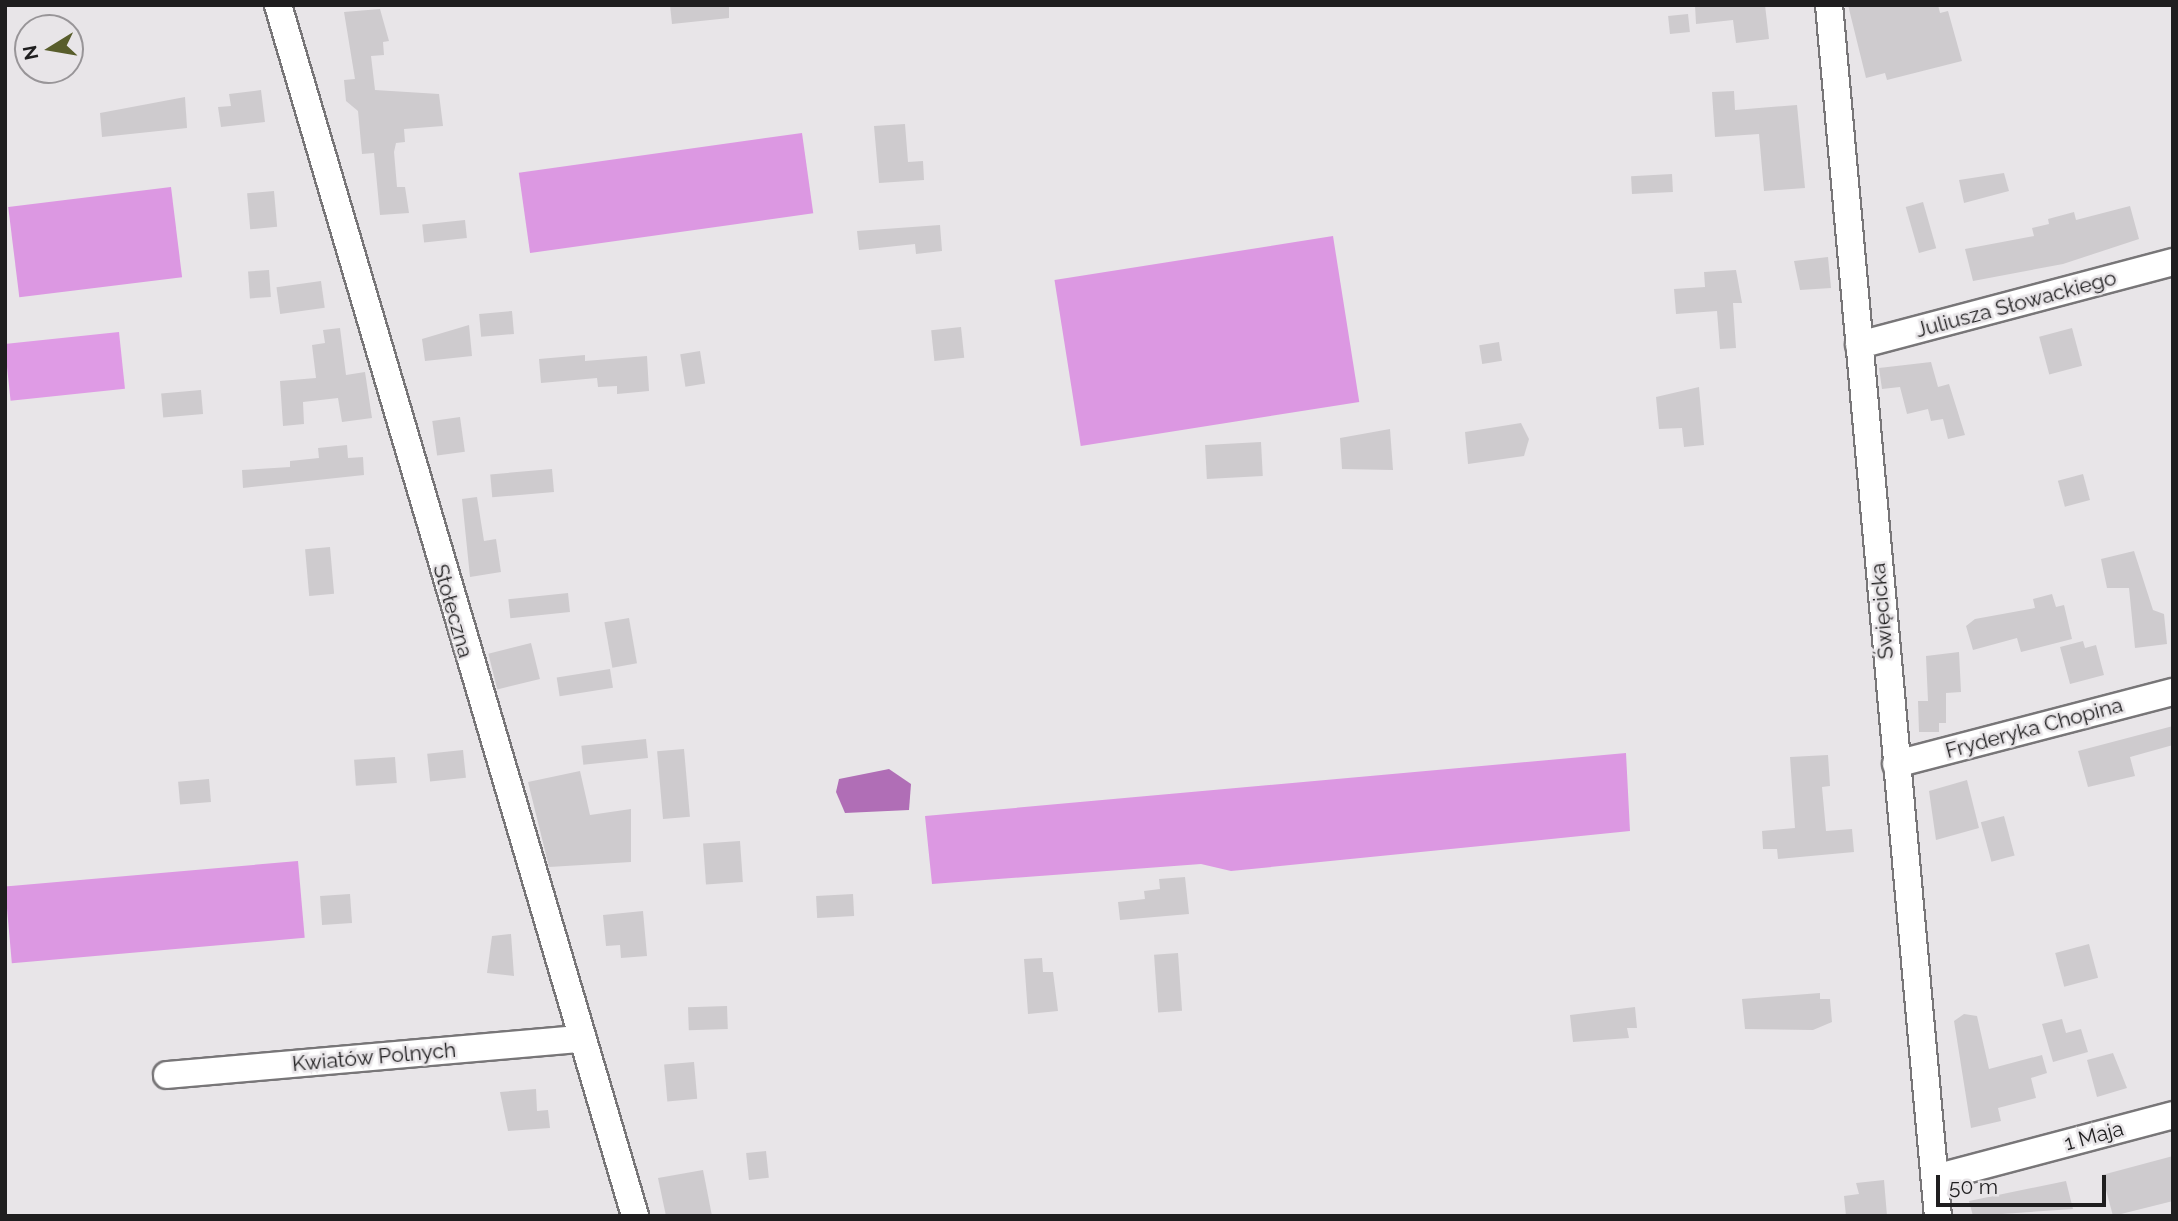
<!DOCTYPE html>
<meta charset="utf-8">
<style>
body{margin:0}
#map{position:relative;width:2178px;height:1221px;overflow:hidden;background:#e8e5e8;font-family:Raleway,sans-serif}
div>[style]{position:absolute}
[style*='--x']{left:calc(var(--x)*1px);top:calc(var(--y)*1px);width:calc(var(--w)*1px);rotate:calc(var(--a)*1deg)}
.green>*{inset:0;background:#dc98e2;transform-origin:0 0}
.forest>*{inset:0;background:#df9be5;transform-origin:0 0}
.water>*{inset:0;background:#b06eb6}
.building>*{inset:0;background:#cecbce;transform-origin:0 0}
.roads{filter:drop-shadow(2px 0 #787678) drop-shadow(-2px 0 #787678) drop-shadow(0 2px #787678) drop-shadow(0 -2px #787678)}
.minor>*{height:26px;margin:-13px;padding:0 13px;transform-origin:13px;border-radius:13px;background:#fff}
span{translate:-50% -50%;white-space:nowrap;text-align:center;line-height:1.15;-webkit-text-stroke:5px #e8e5e8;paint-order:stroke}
.street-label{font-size:21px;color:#1f1e1f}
.frame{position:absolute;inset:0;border:7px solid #1f1e1f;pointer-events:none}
.north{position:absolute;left:14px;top:14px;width:70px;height:70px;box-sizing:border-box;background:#e8e5e8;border:2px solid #989598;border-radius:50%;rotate:259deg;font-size:19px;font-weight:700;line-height:28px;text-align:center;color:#1f1e1f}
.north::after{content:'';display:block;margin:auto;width:24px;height:32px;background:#585d2b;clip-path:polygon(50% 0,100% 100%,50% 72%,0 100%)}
.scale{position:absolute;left:1936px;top:1175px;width:170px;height:32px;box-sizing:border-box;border:4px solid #1f1e1f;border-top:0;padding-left:9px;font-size:21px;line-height:24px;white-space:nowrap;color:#1f1e1f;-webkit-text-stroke:5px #e8e5e8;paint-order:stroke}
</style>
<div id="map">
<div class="green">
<i style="left:802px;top:133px;width:81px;height:286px;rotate:82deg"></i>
<i style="left:171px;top:187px;width:91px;height:164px;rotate:83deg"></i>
<i style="left:1333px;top:236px;width:168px;height:282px;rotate:81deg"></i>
<i style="clip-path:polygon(1626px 753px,1630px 831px,1231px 871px,1201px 864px,932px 884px,925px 816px)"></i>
<i style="left:298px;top:861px;width:77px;height:294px;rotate:85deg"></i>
</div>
<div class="forest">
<i style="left:119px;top:332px;width:57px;height:115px;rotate:84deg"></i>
</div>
<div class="water">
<i style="clip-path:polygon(889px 769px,911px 784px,909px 810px,845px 813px,836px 792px,839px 779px)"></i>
</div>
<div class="building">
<i style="clip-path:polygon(670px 5px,729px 5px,729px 18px,672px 24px)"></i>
<i style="clip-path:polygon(1695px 5px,1765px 5px,1769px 39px,1736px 43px,1733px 20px,1696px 24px)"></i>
<i style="clip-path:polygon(1848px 5px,1938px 5px,1940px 13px,1948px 11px,1962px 61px,1887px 80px,1885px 73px,1866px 78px)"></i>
<i style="clip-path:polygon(380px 9px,389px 41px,383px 42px,384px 55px,371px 56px,375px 90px,439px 94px,443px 126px,404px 129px,405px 142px,396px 143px,394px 152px,397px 187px,405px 187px,409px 213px,380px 215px,374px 153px,362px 154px,358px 111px,346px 101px,344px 80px,355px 79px,344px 12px)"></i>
<i style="left:1688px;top:14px;width:18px;height:20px;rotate:84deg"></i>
<i style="clip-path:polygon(261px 90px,265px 122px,221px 127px,218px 107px,231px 106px,229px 94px)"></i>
<i style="clip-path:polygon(1734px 91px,1735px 110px,1797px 105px,1805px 188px,1764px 191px,1759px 134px,1715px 137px,1712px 92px)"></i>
<i style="clip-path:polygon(185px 97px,187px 128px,102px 137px,100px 113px)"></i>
<i style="clip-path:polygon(905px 124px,908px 162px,923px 161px,924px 180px,879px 183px,874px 126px)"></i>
<i style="clip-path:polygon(2004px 173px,2009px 191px,1964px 203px,1959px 180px)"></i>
<i style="left:1672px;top:174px;width:18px;height:41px;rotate:87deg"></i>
<i style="left:274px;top:191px;width:36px;height:27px;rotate:85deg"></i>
<i style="left:1923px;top:202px;width:48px;height:18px;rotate:74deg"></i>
<i style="clip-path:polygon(2130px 206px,2139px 239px,2063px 264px,1973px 281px,1965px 249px,2034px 236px,2032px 228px,2049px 224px,2048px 219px,2074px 212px,2076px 220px)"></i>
<i style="left:465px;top:220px;width:18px;height:43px;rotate:84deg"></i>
<i style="clip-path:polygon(940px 225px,942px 251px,916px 254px,915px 244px,859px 250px,857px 231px)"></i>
<i style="clip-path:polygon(1828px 257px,1831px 288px,1800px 290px,1794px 261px)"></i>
<i style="left:269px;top:270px;width:27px;height:21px;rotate:86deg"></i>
<i style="clip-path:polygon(1736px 270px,1742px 303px,1733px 303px,1736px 348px,1720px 349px,1717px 311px,1676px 314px,1674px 289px,1705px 287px,1704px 272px)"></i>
<i style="left:321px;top:281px;width:27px;height:45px;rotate:82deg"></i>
<i style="left:512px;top:311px;width:23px;height:33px;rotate:85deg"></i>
<i style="clip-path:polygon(469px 325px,472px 356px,425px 361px,422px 339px)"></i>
<i style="left:961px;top:327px;width:31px;height:30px;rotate:84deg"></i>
<i style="clip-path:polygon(340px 328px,346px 375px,365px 372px,372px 418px,342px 422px,338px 398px,303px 402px,304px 424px,283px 426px,280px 381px,316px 378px,312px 345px,325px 343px,323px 330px)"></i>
<i style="left:2072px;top:328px;width:39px;height:34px;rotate:75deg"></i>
<i style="left:1499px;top:342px;width:19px;height:20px;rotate:81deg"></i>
<i style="left:700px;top:351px;width:33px;height:20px;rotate:81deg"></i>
<i style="clip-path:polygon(585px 355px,585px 361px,647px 356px,649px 391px,617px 394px,617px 386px,598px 387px,597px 378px,541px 383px,539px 359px)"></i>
<i style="clip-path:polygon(1931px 362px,1938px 387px,1949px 384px,1965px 435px,1948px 439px,1943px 419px,1931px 421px,1928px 409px,1907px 414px,1900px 387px,1882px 389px,1879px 368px)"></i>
<i style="clip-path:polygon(1699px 387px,1704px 445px,1684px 447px,1682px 428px,1659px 429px,1656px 397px)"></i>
<i style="left:201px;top:390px;width:24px;height:40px;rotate:85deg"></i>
<i style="left:460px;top:417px;width:35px;height:28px;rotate:82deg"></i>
<i style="clip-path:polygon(1521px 423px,1529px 439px,1524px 456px,1468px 464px,1465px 432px)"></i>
<i style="clip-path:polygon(1390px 429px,1393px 470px,1342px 469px,1340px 438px)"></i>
<i style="left:1261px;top:442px;width:34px;height:56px;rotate:87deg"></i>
<i style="clip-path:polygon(347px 445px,348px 458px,363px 457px,364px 475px,243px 488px,242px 470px,290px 467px,290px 461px,319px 458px,318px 448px)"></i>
<i style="left:552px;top:469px;width:23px;height:62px;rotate:85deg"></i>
<i style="left:2083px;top:474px;width:27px;height:26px;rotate:75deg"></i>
<i style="clip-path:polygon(477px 497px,484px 541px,496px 539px,501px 572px,470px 577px,462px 499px)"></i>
<i style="left:330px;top:547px;width:47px;height:25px;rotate:85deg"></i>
<i style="clip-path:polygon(2134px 551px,2153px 610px,2164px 614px,2167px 644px,2135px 648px,2129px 588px,2107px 588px,2101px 559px)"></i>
<i style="left:568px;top:593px;width:19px;height:60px;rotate:84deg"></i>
<i style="clip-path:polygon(2052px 594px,2056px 607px,2064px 605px,2072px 639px,2021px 652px,2017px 638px,1973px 650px,1966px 626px,1975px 619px,2035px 608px,2033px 599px)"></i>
<i style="left:629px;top:618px;width:46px;height:25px;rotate:80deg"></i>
<i style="clip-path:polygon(2083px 641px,2085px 648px,2096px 645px,2104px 675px,2070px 684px,2060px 647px)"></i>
<i style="left:531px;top:643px;width:37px;height:44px;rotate:76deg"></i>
<i style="clip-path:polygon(1959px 652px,1961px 692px,1946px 693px,1946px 723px,1939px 723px,1939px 732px,1919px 732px,1918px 701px,1928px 701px,1926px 656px)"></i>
<i style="left:610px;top:669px;width:19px;height:54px;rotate:81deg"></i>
<i style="clip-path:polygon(2173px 726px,2173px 745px,2130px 757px,2135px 776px,2088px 787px,2078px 751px)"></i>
<i style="left:646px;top:739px;width:19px;height:65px;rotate:84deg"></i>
<i style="left:684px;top:749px;width:68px;height:27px;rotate:85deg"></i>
<i style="left:463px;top:750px;width:28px;height:36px;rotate:84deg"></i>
<i style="clip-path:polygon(1828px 755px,1830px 786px,1822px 787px,1826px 831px,1852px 829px,1854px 852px,1778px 859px,1777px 849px,1763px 849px,1762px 831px,1795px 828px,1790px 757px)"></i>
<i style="left:395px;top:757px;width:26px;height:41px;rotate:86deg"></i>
<i style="clip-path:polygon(580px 771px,590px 815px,631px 809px,631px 862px,549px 867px,528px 782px)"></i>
<i style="left:209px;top:779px;width:23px;height:31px;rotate:85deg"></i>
<i style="clip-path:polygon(1967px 780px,1979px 828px,1936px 840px,1929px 791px)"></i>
<i style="left:2004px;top:816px;width:41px;height:24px;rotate:75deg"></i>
<i style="left:740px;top:841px;width:41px;height:37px;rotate:86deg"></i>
<i style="clip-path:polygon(1185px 877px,1189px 914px,1120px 920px,1118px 902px,1145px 899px,1144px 891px,1160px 889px,1159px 879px)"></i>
<i style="left:350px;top:894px;width:29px;height:30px;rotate:86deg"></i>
<i style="left:853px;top:894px;width:22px;height:37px;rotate:87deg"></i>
<i style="clip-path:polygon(643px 911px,647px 956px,621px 958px,620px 945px,606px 946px,603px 915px)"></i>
<i style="clip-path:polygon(511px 934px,514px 976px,487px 973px,492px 936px)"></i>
<i style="left:2089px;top:944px;width:35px;height:35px;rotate:75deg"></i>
<i style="left:1178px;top:953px;width:58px;height:24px;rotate:86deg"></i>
<i style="clip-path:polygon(1042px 958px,1043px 972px,1053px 972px,1058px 1011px,1028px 1014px,1024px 959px)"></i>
<i style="clip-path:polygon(1820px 993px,1820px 999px,1830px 999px,1832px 1022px,1813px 1030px,1745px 1029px,1742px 999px)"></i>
<i style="left:727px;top:1006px;width:23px;height:39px;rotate:88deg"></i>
<i style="clip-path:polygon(1635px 1007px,1637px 1028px,1627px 1028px,1629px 1038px,1573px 1042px,1570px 1015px)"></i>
<i style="clip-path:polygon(1964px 1014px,1977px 1016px,1989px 1069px,2042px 1055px,2047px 1073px,2031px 1078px,2036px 1098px,1998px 1108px,2001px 1121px,1971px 1128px,1954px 1021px)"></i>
<i style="clip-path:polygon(2062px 1019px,2066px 1033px,2081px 1029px,2088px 1052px,2053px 1062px,2042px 1024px)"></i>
<i style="clip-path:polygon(2113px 1053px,2127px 1088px,2097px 1097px,2087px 1060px)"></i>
<i style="left:694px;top:1062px;width:37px;height:30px;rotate:85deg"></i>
<i style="clip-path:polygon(536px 1089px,537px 1111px,548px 1110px,550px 1128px,508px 1131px,500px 1092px)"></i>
<i style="left:766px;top:1151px;width:27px;height:20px;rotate:84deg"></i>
<i style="clip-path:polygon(2173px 1156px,2173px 1201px,2113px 1216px,2102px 1175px)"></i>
<i style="clip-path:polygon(703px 1170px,712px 1216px,666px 1216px,658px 1178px)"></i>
<i style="clip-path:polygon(1884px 1180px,1887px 1216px,1846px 1216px,1844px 1196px,1859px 1194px,1856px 1183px)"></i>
<i style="clip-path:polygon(2066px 1181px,2073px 1209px,1973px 1216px,1969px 1201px)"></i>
</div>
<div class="roads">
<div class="minor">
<i style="--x:278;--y:5;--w:1263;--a:73.57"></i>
<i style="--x:1829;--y:5;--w:1216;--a:84.86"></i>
<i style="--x:1859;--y:345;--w:325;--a:-14.8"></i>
<i style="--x:1896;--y:764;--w:286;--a:-14.6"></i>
<i style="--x:167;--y:1075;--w:417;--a:-5"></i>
<i style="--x:1935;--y:1178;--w:246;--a:-14.8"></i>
</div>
</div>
<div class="street-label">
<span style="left:2016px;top:304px;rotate:-15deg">Juliusza Słowackiego</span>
<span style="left:453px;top:611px;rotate:74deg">Stołeczna</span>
<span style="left:1882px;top:611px;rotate:-95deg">Święcicka</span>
<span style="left:2034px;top:728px;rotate:-15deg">Fryderyka Chopina</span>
<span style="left:374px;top:1057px;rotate:-5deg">Kwiatów Polnych</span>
<span style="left:2094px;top:1136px;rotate:-15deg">1 Maja</span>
</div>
<div class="frame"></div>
<div class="north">N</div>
<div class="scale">50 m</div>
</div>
